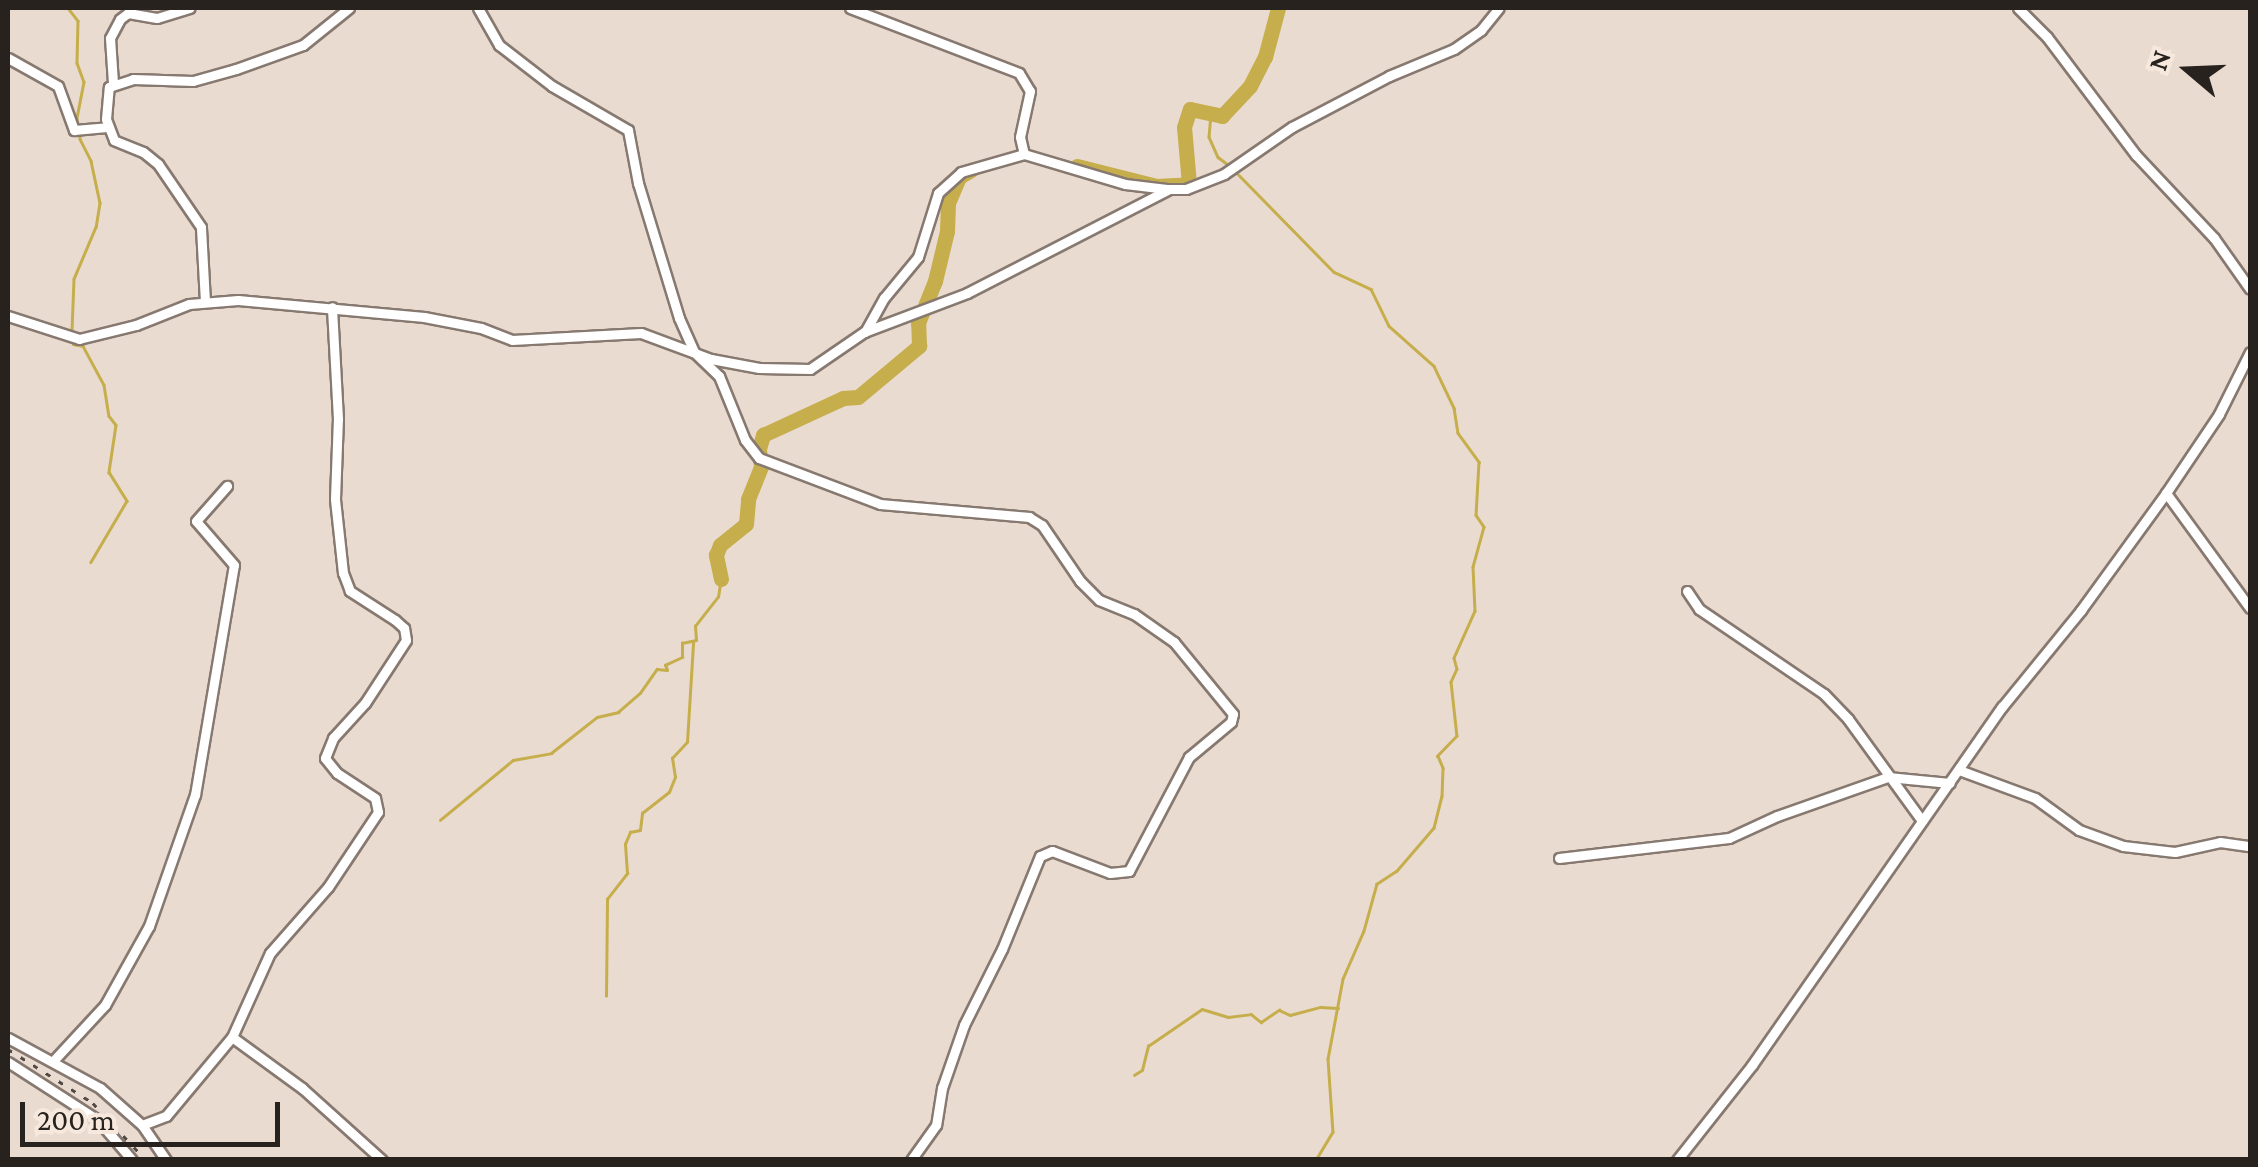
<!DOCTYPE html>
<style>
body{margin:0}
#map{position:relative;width:2258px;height:1167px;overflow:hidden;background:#eadbd0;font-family:"Crimson Pro",serif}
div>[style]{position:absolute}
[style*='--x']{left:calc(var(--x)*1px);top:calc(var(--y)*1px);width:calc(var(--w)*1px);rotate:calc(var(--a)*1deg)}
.stream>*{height:2.5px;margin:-1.25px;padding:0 1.25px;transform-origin:1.25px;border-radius:1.25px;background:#c5ae4b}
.river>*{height:15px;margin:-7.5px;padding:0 7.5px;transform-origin:7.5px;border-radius:7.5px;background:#c5ae4b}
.roads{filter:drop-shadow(2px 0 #877970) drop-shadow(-2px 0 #877970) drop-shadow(0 2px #877970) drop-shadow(0 -2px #877970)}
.minor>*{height:9px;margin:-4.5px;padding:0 4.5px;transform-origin:4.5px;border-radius:4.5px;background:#fff}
.rail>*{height:2.5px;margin-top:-1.25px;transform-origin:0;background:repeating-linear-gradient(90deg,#504944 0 5px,transparent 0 15px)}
span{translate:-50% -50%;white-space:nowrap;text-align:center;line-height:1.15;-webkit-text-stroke:9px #f7e8dd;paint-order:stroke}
.frame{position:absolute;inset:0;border:10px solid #27221e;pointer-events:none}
.north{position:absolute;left:2138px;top:20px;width:100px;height:100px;-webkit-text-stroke:8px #f7e8dd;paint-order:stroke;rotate:289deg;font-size:28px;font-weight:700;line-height:40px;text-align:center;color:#27221e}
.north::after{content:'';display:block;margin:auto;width:35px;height:45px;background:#27221e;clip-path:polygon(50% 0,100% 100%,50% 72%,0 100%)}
.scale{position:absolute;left:20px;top:1102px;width:260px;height:45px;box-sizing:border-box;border:5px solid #27221e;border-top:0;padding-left:12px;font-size:30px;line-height:35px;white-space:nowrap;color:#27221e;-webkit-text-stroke:8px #f7e8dd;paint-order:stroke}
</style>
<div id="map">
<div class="stream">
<i style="--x:68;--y:8;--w:16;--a:52"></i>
<i style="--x:78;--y:21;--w:42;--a:91.4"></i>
<i style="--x:77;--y:63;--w:20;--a:70"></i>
<i style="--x:84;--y:82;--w:38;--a:101"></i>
<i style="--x:77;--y:119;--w:20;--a:81"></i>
<i style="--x:80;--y:139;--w:25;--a:63"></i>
<i style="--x:91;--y:161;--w:43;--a:77.9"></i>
<i style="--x:100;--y:203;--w:24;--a:99"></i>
<i style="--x:96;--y:227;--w:56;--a:112.9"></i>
<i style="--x:74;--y:279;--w:51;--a:92.2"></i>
<i style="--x:1211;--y:114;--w:23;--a:95"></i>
<i style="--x:1209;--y:137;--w:22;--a:66"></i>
<i style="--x:1218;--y:157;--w:15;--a:37"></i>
<i style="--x:1236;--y:172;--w:140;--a:45.6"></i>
<i style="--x:1334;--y:272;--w:41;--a:24.7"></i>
<i style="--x:1371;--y:289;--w:41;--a:64.1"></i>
<i style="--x:1389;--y:326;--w:60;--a:41.6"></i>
<i style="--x:1434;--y:366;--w:47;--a:64.5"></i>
<i style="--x:1454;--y:408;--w:25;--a:81"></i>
<i style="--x:1458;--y:433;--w:36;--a:54"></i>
<i style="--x:1479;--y:462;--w:53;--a:93.2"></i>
<i style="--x:1476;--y:515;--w:14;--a:56"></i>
<i style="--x:1484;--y:527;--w:41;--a:105.4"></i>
<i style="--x:1473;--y:567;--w:44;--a:87.4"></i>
<i style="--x:1475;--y:611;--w:51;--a:114.1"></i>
<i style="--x:1454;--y:658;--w:11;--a:75"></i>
<i style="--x:1457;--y:669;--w:14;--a:115"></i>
<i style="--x:1451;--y:682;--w:54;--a:83.7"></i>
<i style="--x:1457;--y:736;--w:28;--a:134"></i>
<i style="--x:1438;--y:756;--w:13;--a:67"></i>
<i style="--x:1443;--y:768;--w:28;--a:92"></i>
<i style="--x:1442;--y:796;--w:33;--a:104"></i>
<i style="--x:1434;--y:828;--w:57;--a:130.7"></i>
<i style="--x:1397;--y:871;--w:24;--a:147"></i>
<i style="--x:1377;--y:884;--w:49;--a:105.5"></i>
<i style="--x:1364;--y:931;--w:52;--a:113.6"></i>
<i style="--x:1343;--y:979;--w:81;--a:100.6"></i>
<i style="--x:1328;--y:1059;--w:73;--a:86.1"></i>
<i style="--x:1333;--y:1132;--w:33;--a:121"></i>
<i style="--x:73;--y:344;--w:10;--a:11"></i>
<i style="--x:83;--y:346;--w:44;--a:61.7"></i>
<i style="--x:104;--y:385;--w:31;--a:81"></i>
<i style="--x:109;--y:416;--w:11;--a:52"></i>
<i style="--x:116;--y:425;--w:48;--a:98.5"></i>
<i style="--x:109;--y:472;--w:34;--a:58"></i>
<i style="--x:127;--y:501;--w:71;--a:120.5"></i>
<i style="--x:440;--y:820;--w:94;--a:-39.4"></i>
<i style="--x:513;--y:760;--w:39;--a:-10"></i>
<i style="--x:551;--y:753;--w:58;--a:-38"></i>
<i style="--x:597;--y:717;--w:22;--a:-13"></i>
<i style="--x:618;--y:712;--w:29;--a:-41"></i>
<i style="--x:640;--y:693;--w:29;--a:-55"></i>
<i style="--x:657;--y:669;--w:10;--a:6"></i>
<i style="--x:667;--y:670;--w:5;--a:-112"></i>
<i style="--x:665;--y:665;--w:19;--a:-25"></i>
<i style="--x:682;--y:657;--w:14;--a:-90"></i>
<i style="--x:682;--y:643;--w:14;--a:-12"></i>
<i style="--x:696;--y:640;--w:14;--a:-94"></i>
<i style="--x:695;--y:626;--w:37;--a:-52"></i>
<i style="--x:718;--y:597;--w:18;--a:-81"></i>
<i style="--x:606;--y:996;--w:97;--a:-89.4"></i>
<i style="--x:607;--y:899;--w:33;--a:-52"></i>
<i style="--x:627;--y:873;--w:29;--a:-94"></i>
<i style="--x:625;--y:844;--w:13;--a:-67"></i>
<i style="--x:630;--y:832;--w:10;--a:-11"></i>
<i style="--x:640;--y:830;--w:17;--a:-83"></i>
<i style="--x:642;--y:813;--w:34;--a:-38"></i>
<i style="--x:669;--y:792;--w:16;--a:-68"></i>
<i style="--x:675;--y:777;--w:19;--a:-99"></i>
<i style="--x:672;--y:758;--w:22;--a:-47"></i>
<i style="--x:687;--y:742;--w:99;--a:-86.5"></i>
<i style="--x:1134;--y:1075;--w:9;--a:-32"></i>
<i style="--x:1142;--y:1070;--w:25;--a:-76"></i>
<i style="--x:1148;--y:1046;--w:65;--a:-34.4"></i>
<i style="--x:1202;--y:1009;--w:27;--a:17"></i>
<i style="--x:1228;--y:1017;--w:23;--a:-7"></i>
<i style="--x:1251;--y:1014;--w:13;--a:39"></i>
<i style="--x:1261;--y:1022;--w:22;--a:-34"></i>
<i style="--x:1279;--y:1010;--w:12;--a:24"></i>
<i style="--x:1290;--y:1015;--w:31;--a:-15"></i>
<i style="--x:1320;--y:1007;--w:18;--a:3"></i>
</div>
<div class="river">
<i style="--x:1077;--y:166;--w:81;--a:14.2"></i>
<i style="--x:1156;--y:186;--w:33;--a:-3"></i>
<i style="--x:1189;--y:184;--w:57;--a:-95"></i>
<i style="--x:1184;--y:127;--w:19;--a:-72"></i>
<i style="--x:1190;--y:109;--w:33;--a:12"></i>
<i style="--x:1222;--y:116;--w:41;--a:-47"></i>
<i style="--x:1250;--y:86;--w:33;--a:-63"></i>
<i style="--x:1265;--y:57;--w:51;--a:-75.1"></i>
<i style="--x:721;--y:579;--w:25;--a:-102"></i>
<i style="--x:716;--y:555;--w:11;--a:-68"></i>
<i style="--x:720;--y:545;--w:33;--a:-39"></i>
<i style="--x:746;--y:524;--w:25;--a:-85"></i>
<i style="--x:748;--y:499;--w:35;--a:-68"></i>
<i style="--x:761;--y:466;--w:17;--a:-97"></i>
<i style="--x:759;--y:449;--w:15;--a:-74"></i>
<i style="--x:763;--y:435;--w:88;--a:-24.8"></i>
<i style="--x:843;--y:398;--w:15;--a:-4"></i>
<i style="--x:858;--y:397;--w:80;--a:-39.9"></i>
<i style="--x:919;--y:346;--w:23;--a:-92"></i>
<i style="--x:918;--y:323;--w:45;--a:-68"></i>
<i style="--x:935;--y:281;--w:51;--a:-76.5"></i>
<i style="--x:947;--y:231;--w:28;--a:-88"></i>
<i style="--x:948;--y:203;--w:28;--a:-67"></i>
<i style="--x:959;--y:177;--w:14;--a:-30"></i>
</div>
<div class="roads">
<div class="minor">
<i style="--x:478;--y:8;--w:43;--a:60.4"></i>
<i style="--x:499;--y:45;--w:67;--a:37.7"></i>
<i style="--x:552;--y:86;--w:88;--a:30.1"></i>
<i style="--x:628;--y:130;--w:54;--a:79.3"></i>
<i style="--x:638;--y:183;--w:141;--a:73.1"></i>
<i style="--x:679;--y:318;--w:37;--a:66"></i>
<i style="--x:694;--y:352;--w:35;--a:44"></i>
<i style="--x:719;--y:376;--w:69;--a:67.9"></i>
<i style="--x:745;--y:440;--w:23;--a:52"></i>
<i style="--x:759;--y:458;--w:129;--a:20.8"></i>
<i style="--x:880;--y:504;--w:150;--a:5"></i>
<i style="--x:1029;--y:517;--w:15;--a:32"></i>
<i style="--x:1042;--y:525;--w:68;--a:55.8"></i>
<i style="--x:1080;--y:581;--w:27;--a:45"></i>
<i style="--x:1099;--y:600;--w:38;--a:22"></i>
<i style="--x:1134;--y:614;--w:49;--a:35"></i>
<i style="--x:1174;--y:642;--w:93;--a:50.7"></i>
<i style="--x:1233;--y:714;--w:8;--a:104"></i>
<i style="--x:1231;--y:722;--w:55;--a:140.2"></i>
<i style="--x:1189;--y:757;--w:129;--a:117.8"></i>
<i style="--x:1129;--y:871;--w:19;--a:174"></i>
<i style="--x:1110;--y:873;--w:62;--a:-159.2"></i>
<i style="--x:1052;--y:851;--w:13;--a:157"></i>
<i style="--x:1040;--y:856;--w:100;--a:112.2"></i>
<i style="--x:1002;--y:949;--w:85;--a:116.6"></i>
<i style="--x:964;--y:1025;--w:67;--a:109.2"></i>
<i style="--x:942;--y:1088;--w:37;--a:99"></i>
<i style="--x:936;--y:1125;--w:43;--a:125.5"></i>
<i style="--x:850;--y:8;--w:181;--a:21"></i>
<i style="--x:1019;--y:73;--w:21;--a:59"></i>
<i style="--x:1030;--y:91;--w:47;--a:102.3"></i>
<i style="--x:1020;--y:137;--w:17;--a:77"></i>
<i style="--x:2018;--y:8;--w:41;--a:45"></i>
<i style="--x:2047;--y:37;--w:148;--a:53"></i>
<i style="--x:2136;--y:155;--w:114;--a:46.8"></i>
<i style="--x:2214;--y:238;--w:62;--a:54.8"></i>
<i style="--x:8;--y:58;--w:57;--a:29.2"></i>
<i style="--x:58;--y:86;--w:47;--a:70"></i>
<i style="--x:74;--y:130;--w:33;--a:-5"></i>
<i style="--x:113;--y:83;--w:45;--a:-93.8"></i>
<i style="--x:110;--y:38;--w:21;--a:-62"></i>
<i style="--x:120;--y:19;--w:10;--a:-37"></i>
<i style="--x:128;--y:13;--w:29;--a:10"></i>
<i style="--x:157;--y:18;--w:34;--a:-17"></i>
<i style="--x:205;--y:302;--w:75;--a:-93.1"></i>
<i style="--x:201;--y:227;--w:76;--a:-124.3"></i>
<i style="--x:158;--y:164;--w:19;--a:-141"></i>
<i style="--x:143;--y:152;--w:31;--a:-158"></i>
<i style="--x:114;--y:140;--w:22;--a:-111"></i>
<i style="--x:106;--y:119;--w:32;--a:-85"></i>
<i style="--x:109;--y:87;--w:25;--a:-18"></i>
<i style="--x:133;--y:79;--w:60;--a:1.9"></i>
<i style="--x:193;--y:81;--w:45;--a:-15.6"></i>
<i style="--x:236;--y:69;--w:71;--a:-19.7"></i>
<i style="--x:303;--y:45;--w:59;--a:-38.8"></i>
<i style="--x:8;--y:316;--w:75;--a:17.9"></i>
<i style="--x:79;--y:339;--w:59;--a:-13.8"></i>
<i style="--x:136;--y:325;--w:57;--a:-21.6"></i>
<i style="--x:189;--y:304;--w:49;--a:-4.7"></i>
<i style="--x:238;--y:300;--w:187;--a:5.2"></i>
<i style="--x:424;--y:317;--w:58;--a:10.9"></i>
<i style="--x:481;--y:328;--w:33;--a:21"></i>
<i style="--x:512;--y:340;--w:129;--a:-3.1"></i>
<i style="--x:641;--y:333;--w:75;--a:20.4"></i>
<i style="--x:711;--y:359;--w:49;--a:10.6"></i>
<i style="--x:759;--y:368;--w:51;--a:1.1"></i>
<i style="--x:810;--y:369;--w:65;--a:-34.4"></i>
<i style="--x:864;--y:332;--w:110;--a:-20.7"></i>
<i style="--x:967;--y:293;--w:227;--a:-27.2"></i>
<i style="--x:1169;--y:189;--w:17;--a:0"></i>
<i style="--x:1186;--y:189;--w:41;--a:-21.5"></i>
<i style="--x:1224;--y:174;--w:83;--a:-34.7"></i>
<i style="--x:1292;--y:127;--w:110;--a:-27.7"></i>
<i style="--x:1389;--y:76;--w:70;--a:-22.6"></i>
<i style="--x:1454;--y:49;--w:33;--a:-35"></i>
<i style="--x:1481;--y:30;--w:28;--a:-51"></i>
<i style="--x:865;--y:332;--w:39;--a:-61"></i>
<i style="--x:884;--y:298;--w:53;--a:-50.3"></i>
<i style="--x:918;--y:257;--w:67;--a:-72.6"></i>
<i style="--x:938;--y:193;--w:31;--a:-42"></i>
<i style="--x:961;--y:172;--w:66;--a:-15.9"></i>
<i style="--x:1024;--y:154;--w:105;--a:16.5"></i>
<i style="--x:1125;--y:184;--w:42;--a:6.8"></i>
<i style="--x:2166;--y:493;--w:142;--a:53.9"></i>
<i style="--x:1687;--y:591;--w:22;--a:56"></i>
<i style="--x:1699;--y:609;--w:151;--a:34.2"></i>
<i style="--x:1824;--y:694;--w:35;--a:46"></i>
<i style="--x:1848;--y:719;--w:126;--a:54"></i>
<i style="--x:1959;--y:770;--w:81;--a:20.2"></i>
<i style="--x:2035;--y:798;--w:54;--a:36"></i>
<i style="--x:2079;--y:830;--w:47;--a:20"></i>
<i style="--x:2123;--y:846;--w:52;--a:6.6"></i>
<i style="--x:2175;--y:852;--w:46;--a:-12.5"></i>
<i style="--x:2220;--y:842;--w:30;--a:8"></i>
<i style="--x:1559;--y:858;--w:171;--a:-6.7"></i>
<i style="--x:1729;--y:838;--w:53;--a:-24.6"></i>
<i style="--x:1777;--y:816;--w:118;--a:-19.4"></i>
<i style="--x:1888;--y:777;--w:62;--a:5.5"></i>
<i style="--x:232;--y:1037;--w:87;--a:36.1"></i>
<i style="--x:302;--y:1088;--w:108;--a:42"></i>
<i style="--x:8;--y:1038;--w:105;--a:28.5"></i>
<i style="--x:100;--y:1088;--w:56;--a:41.4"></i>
<i style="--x:142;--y:1125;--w:42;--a:55.6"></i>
<i style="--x:54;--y:1060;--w:75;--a:-47.2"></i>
<i style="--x:105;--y:1005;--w:90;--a:-60.9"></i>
<i style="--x:149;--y:926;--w:139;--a:-70.7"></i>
<i style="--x:195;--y:795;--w:233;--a:-80.4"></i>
<i style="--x:234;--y:565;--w:58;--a:-130.8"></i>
<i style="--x:196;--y:521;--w:47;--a:-48.5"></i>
<i style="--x:8;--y:1062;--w:107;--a:32.8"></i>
<i style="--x:98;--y:1120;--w:52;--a:49.6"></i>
<i style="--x:142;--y:1125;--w:26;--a:-21"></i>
<i style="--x:166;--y:1116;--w:103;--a:-50.1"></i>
<i style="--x:232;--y:1037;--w:92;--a:-65.7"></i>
<i style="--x:270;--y:953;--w:88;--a:-48.7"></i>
<i style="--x:328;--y:887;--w:90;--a:-56.3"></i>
<i style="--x:378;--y:812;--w:14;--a:-102"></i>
<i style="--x:375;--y:798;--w:45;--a:-146.7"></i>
<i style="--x:337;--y:773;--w:19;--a:-129"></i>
<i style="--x:325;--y:758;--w:22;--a:-68"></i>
<i style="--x:333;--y:738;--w:47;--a:-47.6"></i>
<i style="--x:365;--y:703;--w:75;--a:-56.9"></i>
<i style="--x:406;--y:640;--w:12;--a:-99"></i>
<i style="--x:404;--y:628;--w:12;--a:-138"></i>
<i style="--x:395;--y:620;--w:54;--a:-147.2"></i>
<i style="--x:350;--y:591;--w:19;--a:-111"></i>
<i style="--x:343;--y:573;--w:74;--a:-96.2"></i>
<i style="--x:335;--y:499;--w:80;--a:-87.9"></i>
<i style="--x:338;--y:419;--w:112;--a:-93.1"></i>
<i style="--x:1677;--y:1160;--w:121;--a:-51.7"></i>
<i style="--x:1752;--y:1065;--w:437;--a:-55.1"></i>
<i style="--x:2002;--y:707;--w:125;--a:-50.8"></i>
<i style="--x:2081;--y:610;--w:145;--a:-54"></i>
<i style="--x:2166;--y:493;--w:95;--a:-56.1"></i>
<i style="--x:2219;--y:414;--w:69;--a:-63.4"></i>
</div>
</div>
<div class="rail">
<i style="--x:8;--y:1049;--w:101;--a:32.4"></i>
<i style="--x:93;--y:1103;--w:78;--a:47.1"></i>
</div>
<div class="frame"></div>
<div class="north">N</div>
<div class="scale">200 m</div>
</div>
